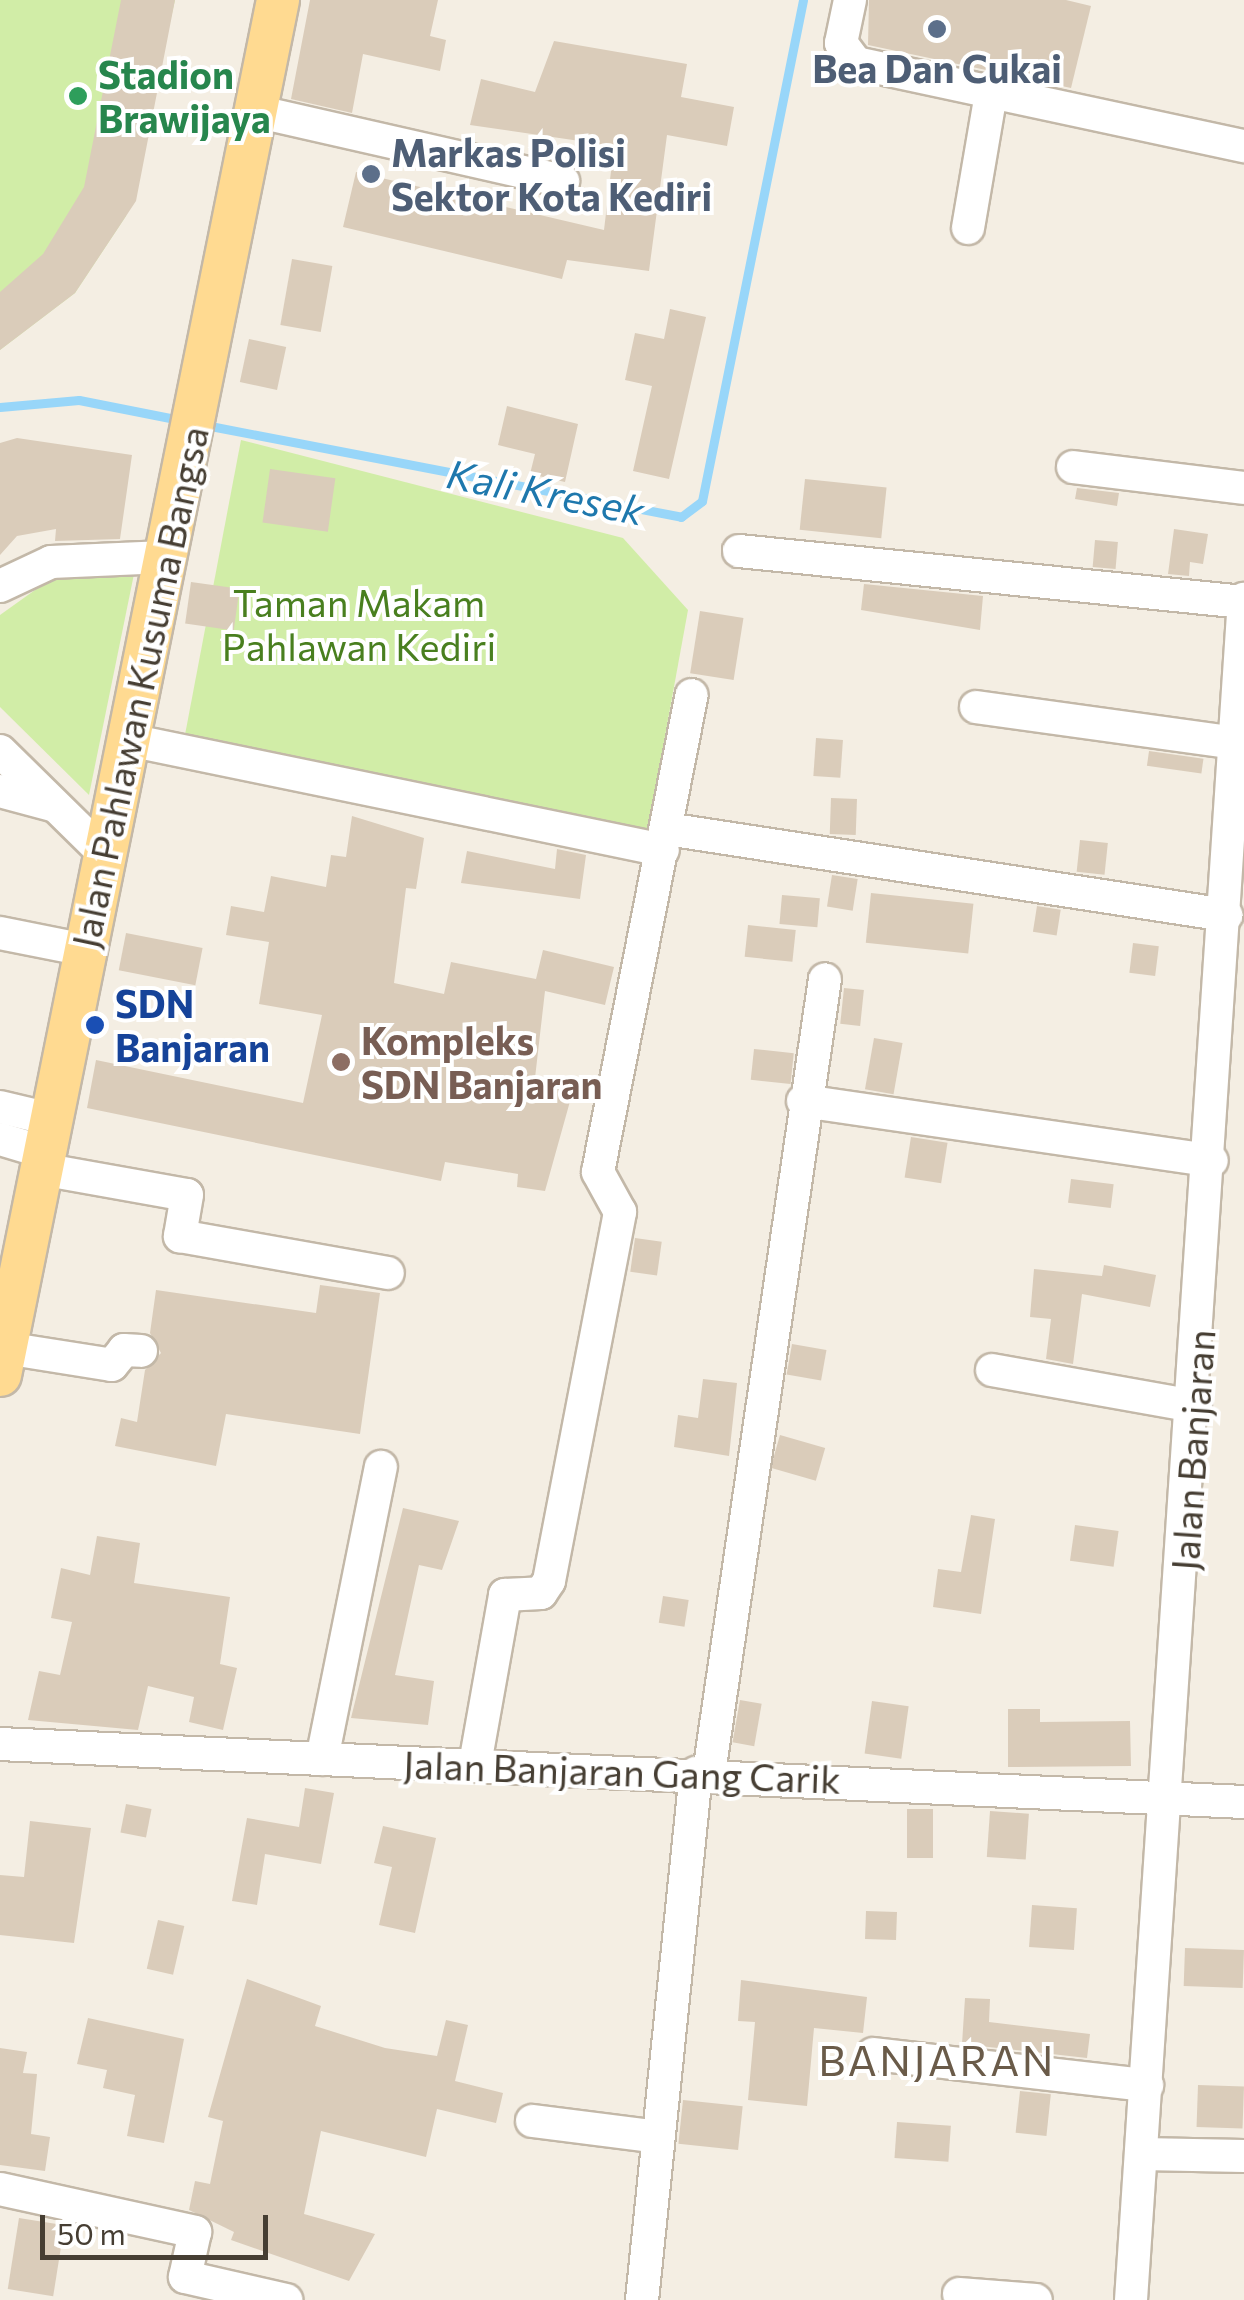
<!DOCTYPE html>
<style>
body{margin:0}
#map{position:relative;width:1244px;height:2300px;overflow:hidden;background:#f4eee3;font-family:Commissioner,sans-serif}
div>[style]{position:absolute}
[style*='--x']{left:calc(var(--x)*1px);top:calc(var(--y)*1px);width:calc(var(--w)*1px);rotate:calc(var(--a)*1deg)}
.green>*{inset:0;background:#d1eda7}
.stream>*{height:9px;margin:-4.5px;padding:0 4.5px;transform-origin:4.5px;border-radius:4.5px;background:#98d6f9}
.building>*{inset:0;background:#daccba;transform-origin:0 0}
.roads{filter:drop-shadow(2px 0 #c3b8a8) drop-shadow(-2px 0 #c3b8a8) drop-shadow(0 2px #c3b8a8) drop-shadow(0 -2px #c3b8a8)}
.minor>*{height:32px;margin:-16px;padding:0 16px;transform-origin:16px;border-radius:16px;background:#fff}
.major>*{height:42px;margin:-21px;padding:0 21px;transform-origin:21px;border-radius:21px;background:#ffda91}
.dots>*{width:28px;height:28px;translate:-50% -50%;box-sizing:border-box;border:5px solid #fff;border-radius:50%}
span{translate:-50% -50%;white-space:nowrap;text-align:center;line-height:1.15;-webkit-text-stroke:8px #fff;paint-order:stroke}
.service-label{font-size:38px;color:#4e5e75;font-weight:700}
.left{translate:0 -50%;text-align:left}
.leisure-label{font-size:38px;color:#27864d;font-weight:700}
.park-label{font-size:38px;color:#497f1f}
.street-label{font-size:38px;color:#463e33}
.transit-label{font-size:38px;color:#164399;font-weight:700}
.education-label{font-size:38px;color:#785e54;font-weight:700}
.water-label{font-size:40px;color:#1e78ad;font-style:italic}
.quarter-label{font-size:42px;color:#6a5b49;letter-spacing:2.5px}
.scale{position:absolute;left:40px;top:2215px;width:228px;height:45px;box-sizing:border-box;border:5px solid #463e33;border-top:0;padding-left:12px;font-size:30px;line-height:35px;white-space:nowrap;color:#463e33;-webkit-text-stroke:8px #fff;paint-order:stroke}
</style>
<div id="map">
<div class="green">
<i style="clip-path:polygon(0 0,175px 0,126px 216px,75px 293px,0 350px)"></i>
<i style="clip-path:polygon(241px 440px,623px 538px,688px 610px,647px 835px,184px 740px)"></i>
<i style="clip-path:polygon(135px 569px,89px 795px,0 707px,0 615px,56px 575px)"></i>
</div>
<div class="stream">
<i style="--x:0;--y:407;--w:79;--a:-5.1"></i>
<i style="--x:79;--y:400;--w:103;--a:11.2"></i>
<i style="--x:205;--y:425;--w:485;--a:10.9"></i>
<i style="--x:681;--y:517;--w:26;--a:-37"></i>
<i style="--x:702;--y:501;--w:511;--a:-78.6"></i>
</div>
<div class="building">
<i style="clip-path:polygon(121px 0,175px 0,136px 201px,75px 293px,0 350px,0 292px,43px 254px,84px 187px)"></i>
<i style="clip-path:polygon(310px 0,438px 0,430px 36px,446px 40px,440px 71px,363px 54px,352px 113px,291px 99px)"></i>
<i style="clip-path:polygon(869px 0,1066px 0,1091px 6px,1071px 88px,868px 45px)"></i>
<i style="clip-path:polygon(554px 41px,687px 64px,681px 97px,734px 107px,727px 146px,667px 135px,649px 271px,567px 260px,562px 279px,343px 227px,356px 172px,604px 230px,614px 146px,470px 125px,481px 79px,535px 92px)"></i>
<i style="left:292px;top:259px;width:41px;height:67px;rotate:10deg"></i>
<i style="clip-path:polygon(670px 309px,706px 317px,669px 479px,633px 471px,652px 386px,625px 380px,635px 333px,664px 339px)"></i>
<i style="left:249px;top:339px;width:38px;height:44px;rotate:12deg"></i>
<i style="clip-path:polygon(507px 406px,578px 424px,565px 482px,530px 474px,535px 454px,498px 445px)"></i>
<i style="clip-path:polygon(17px 438px,132px 455px,120px 539px,55px 541px,56px 529px,17px 536px,0 555px,0 443px)"></i>
<i style="left:270px;top:469px;width:66px;height:54px;rotate:8deg"></i>
<i style="left:805px;top:479px;width:82px;height:51px;rotate:6deg"></i>
<i style="clip-path:polygon(1077px 488px,1119px 493px,1117px 506px,1075px 499px)"></i>
<i style="clip-path:polygon(1174px 529px,1208px 534px,1203px 564px,1190px 562px,1189px 576px,1168px 574px)"></i>
<i style="left:1095px;top:540px;width:23px;height:27px;rotate:5deg"></i>
<i style="left:191px;top:582px;width:49px;height:42px;rotate:8deg"></i>
<i style="clip-path:polygon(864px 584px,983px 596px,980px 630px,861px 610px)"></i>
<i style="left:700px;top:611px;width:44px;height:63px;rotate:9deg"></i>
<i style="left:816px;top:738px;width:27px;height:38px;rotate:4deg"></i>
<i style="left:1149px;top:751px;width:55px;height:15px;rotate:8deg"></i>
<i style="left:831px;top:798px;width:26px;height:36px;rotate:2deg"></i>
<i style="clip-path:polygon(352px 816px,424px 838px,416px 889px,406px 888px,394px 983px,444px 994px,451px 962px,536px 979px,543px 950px,614px 967px,605px 1005px,545px 991px,535px 1078px,574px 1087px,545px 1191px,517px 1187px,518px 1174px,445px 1162px,441px 1181px,87px 1108px,96px 1060px,303px 1103px,322px 1015px,259px 1004px,269px 942px,226px 935px,231px 906px,264px 912px,271px 876px,326px 887px,331px 855px,346px 857px)"></i>
<i style="left:1080px;top:840px;width:28px;height:32px;rotate:6deg"></i>
<i style="clip-path:polygon(557px 849px,586px 855px,580px 899px,461px 883px,467px 851px,555px 869px)"></i>
<i style="left:832px;top:875px;width:26px;height:32px;rotate:9deg"></i>
<i style="left:871px;top:893px;width:103px;height:50px;rotate:6deg"></i>
<i style="left:782px;top:895px;width:38px;height:29px;rotate:5deg"></i>
<i style="left:1037px;top:906px;width:24px;height:26px;rotate:9deg"></i>
<i style="left:748px;top:925px;width:48px;height:32px;rotate:6deg"></i>
<i style="left:126px;top:933px;width:78px;height:38px;rotate:11deg"></i>
<i style="left:1133px;top:943px;width:26px;height:30px;rotate:7deg"></i>
<i style="left:844px;top:988px;width:20px;height:36px;rotate:6deg"></i>
<i style="left:874px;top:1038px;width:29px;height:52px;rotate:10deg"></i>
<i style="left:754px;top:1049px;width:40px;height:31px;rotate:6deg"></i>
<i style="left:911px;top:1137px;width:37px;height:41px;rotate:9deg"></i>
<i style="left:1071px;top:1179px;width:43px;height:24px;rotate:7deg"></i>
<i style="left:635px;top:1238px;width:27px;height:34px;rotate:8deg"></i>
<i style="clip-path:polygon(1104px 1265px,1156px 1275px,1150px 1307px,1082px 1294px,1073px 1364px,1046px 1359px,1051px 1319px,1030px 1317px,1034px 1269px,1102px 1276px)"></i>
<i style="clip-path:polygon(320px 1285px,380px 1293px,360px 1434px,226px 1414px,216px 1466px,115px 1446px,121px 1418px,137px 1422px,145px 1370px,161px 1353px,150px 1333px,156px 1290px,316px 1313px)"></i>
<i style="left:792px;top:1344px;width:35px;height:31px;rotate:10deg"></i>
<i style="clip-path:polygon(703px 1379px,737px 1383px,729px 1456px,674px 1447px,678px 1415px,698px 1418px)"></i>
<i style="left:780px;top:1435px;width:47px;height:34px;rotate:16deg"></i>
<i style="clip-path:polygon(403px 1508px,459px 1521px,442px 1570px,419px 1565px,395px 1675px,434px 1681px,428px 1725px,351px 1718px)"></i>
<i style="clip-path:polygon(971px 1515px,995px 1519px,981px 1614px,933px 1607px,938px 1569px,961px 1572px)"></i>
<i style="left:1075px;top:1525px;width:44px;height:36px;rotate:8deg"></i>
<i style="clip-path:polygon(97px 1536px,140px 1543px,134px 1583px,230px 1597px,220px 1664px,237px 1668px,223px 1730px,189px 1722px,194px 1697px,148px 1686px,138px 1730px,28px 1720px,39px 1671px,60px 1675px,72px 1622px,51px 1618px,61px 1568px,90px 1575px)"></i>
<i style="left:663px;top:1596px;width:26px;height:27px;rotate:9deg"></i>
<i style="left:740px;top:1700px;width:22px;height:43px;rotate:10deg"></i>
<i style="left:872px;top:1701px;width:37px;height:53px;rotate:8deg"></i>
<i style="clip-path:polygon(1008px 1709px,1040px 1709px,1040px 1722px,1130px 1721px,1131px 1766px,1008px 1767px)"></i>
<i style="clip-path:polygon(305px 1788px,334px 1793px,321px 1864px,265px 1854px,257px 1905px,232px 1901px,247px 1818px,299px 1827px)"></i>
<i style="left:126px;top:1804px;width:26px;height:29px;rotate:11deg"></i>
<i style="left:907px;top:1809px;width:26px;height:49px"></i>
<i style="left:990px;top:1811px;width:39px;height:46px;rotate:4deg"></i>
<i style="clip-path:polygon(30px 1821px,91px 1828px,74px 1943px,0 1935px,0 1875px,24px 1877px)"></i>
<i style="clip-path:polygon(383px 1826px,436px 1838px,415px 1933px,379px 1925px,392px 1867px,374px 1863px)"></i>
<i style="left:1032px;top:1905px;width:45px;height:42px;rotate:4deg"></i>
<i style="left:866px;top:1911px;width:31px;height:28px;rotate:2deg"></i>
<i style="left:158px;top:1920px;width:27px;height:50px;rotate:13deg"></i>
<i style="left:1185px;top:1948px;width:59px;height:38px;rotate:2deg"></i>
<i style="clip-path:polygon(247px 1979px,321px 2006px,315px 2026px,385px 2048px,437px 2056px,446px 2020px,468px 2025px,455px 2081px,503px 2093px,496px 2123px,437px 2109px,426px 2157px,321px 2131px,304px 2214px,375px 2234px,349px 2281px,231px 2240px,234px 2232px,189px 2210px,195px 2181px,210px 2184px,223px 2121px,208px 2117px)"></i>
<i style="clip-path:polygon(741px 1980px,867px 1997px,863px 2033px,814px 2028px,807px 2106px,748px 2100px,755px 2022px,738px 2021px)"></i>
<i style="clip-path:polygon(965px 1998px,990px 1999px,989px 2022px,1090px 2034px,1087px 2058px,962px 2044px)"></i>
<i style="clip-path:polygon(88px 2018px,184px 2039px,164px 2143px,127px 2136px,135px 2095px,103px 2088px,107px 2070px,77px 2064px)"></i>
<i style="clip-path:polygon(0 2048px,27px 2052px,23px 2073px,37px 2074px,31px 2134px,50px 2137px,45px 2171px,0 2165px)"></i>
<i style="left:1198px;top:2085px;width:46px;height:42px;rotate:2deg"></i>
<i style="left:1020px;top:2091px;width:31px;height:42px;rotate:6deg"></i>
<i style="left:683px;top:2100px;width:60px;height:44px;rotate:6deg"></i>
<i style="left:897px;top:2122px;width:54px;height:36px;rotate:4deg"></i>
<i style="left:19px;top:2218px;width:46px;height:72px;rotate:9deg"></i>
</div>
<div class="roads">
<div class="minor">
<i style="--x:850;--y:0;--w:44;--a:101.8"></i>
<i style="--x:841;--y:43;--w:25;--a:53"></i>
<i style="--x:856;--y:63;--w:397;--a:12.1"></i>
<i style="--x:259;--y:112;--w:312;--a:12.8"></i>
<i style="--x:968;--y:228;--w:136;--a:-80.3"></i>
<i style="--x:1073;--y:467;--w:172;--a:7"></i>
<i style="--x:739;--y:551;--w:508;--a:5.77"></i>
<i style="--x:0;--y:586;--w:56;--a:-25.2"></i>
<i style="--x:51;--y:562;--w:114;--a:-2.5"></i>
<i style="--x:976;--y:707;--w:262;--a:7.9"></i>
<i style="--x:129;--y:740;--w:545;--a:11.64"></i>
<i style="--x:0;--y:751;--w:148;--a:44.5"></i>
<i style="--x:0;--y:791;--w:54;--a:15.1"></i>
<i style="--x:667;--y:829;--w:566;--a:8.75"></i>
<i style="--x:0;--y:933;--w:87;--a:11.3"></i>
<i style="--x:803;--y:1101;--w:413;--a:8.3"></i>
<i style="--x:0;--y:1107;--w:51;--a:13.5"></i>
<i style="--x:0;--y:1139;--w:46;--a:16.5"></i>
<i style="--x:41;--y:1169;--w:148;--a:10.1"></i>
<i style="--x:187;--y:1195;--w:42;--a:99.7"></i>
<i style="--x:180;--y:1236;--w:211;--a:10.1"></i>
<i style="--x:5;--y:1348;--w:108;--a:9"></i>
<i style="--x:112;--y:1365;--w:19;--a:-51"></i>
<i style="--x:124;--y:1350;--w:17;--a:3"></i>
<i style="--x:992;--y:1370;--w:206;--a:10.1"></i>
<i style="--x:0;--y:1744;--w:1245;--a:2.67"></i>
<i style="--x:322;--y:1759;--w:298;--a:-78.6"></i>
<i style="--x:475;--y:1764;--w:172;--a:-79.9"></i>
<i style="--x:505;--y:1595;--w:36;--a:-3"></i>
<i style="--x:541;--y:1593;--w:14;--a:-56"></i>
<i style="--x:549;--y:1581;--w:376;--a:-79.1"></i>
<i style="--x:620;--y:1212;--w:46;--a:-118.8"></i>
<i style="--x:598;--y:1172;--w:486;--a:-78.9"></i>
<i style="--x:709;--y:1773;--w:802;--a:-81.69"></i>
<i style="--x:873;--y:2054;--w:276;--a:6.5"></i>
<i style="--x:532;--y:2121;--w:127;--a:7.2"></i>
<i style="--x:1142;--y:2154;--w:102;--a:1.1"></i>
<i style="--x:0;--y:2189;--w:200;--a:12.4"></i>
<i style="--x:195;--y:2232;--w:46;--a:102.5"></i>
<i style="--x:185;--y:2277;--w:104;--a:12.8"></i>
<i style="--x:959;--y:2294;--w:77;--a:4.5"></i>
<i style="--x:642;--y:2300;--w:530;--a:-84.15"></i>
<i style="--x:1131;--y:2300;--w:1705;--a:-86.2"></i>
</div>
<div class="major">
<i style="--x:0;--y:1375;--w:1403;--a:-78.57"></i>
</div>
</div>
<div class="dots">
<i style="left:937px;top:29px;background:#5c6f8a"></i>
<i style="left:78px;top:96px;background:#2e9e5b"></i>
<i style="left:371px;top:174px;background:#5c6f8a"></i>
<i style="left:95px;top:1025px;background:#1a4fb4"></i>
<i style="left:341px;top:1062px;background:#8d6e63"></i>
</div>
<div class="service-label">
<span style="left:937px;top:68px">Bea Dan Cukai</span>
<span class="left" style="left:391px;top:174px">Markas Polisi<br>Sektor Kota Kediri</span>
</div>
<div class="leisure-label">
<span class="left" style="left:98px;top:96px">Stadion<br>Brawijaya</span>
</div>
<div class="park-label">
<span style="left:359px;top:624px">Taman Makam<br>Pahlawan Kediri</span>
</div>
<div class="street-label">
<span style="left:139px;top:687px;rotate:-78deg">Jalan Pahlawan Kusuma Bangsa</span>
<span style="left:1192px;top:1450px;rotate:-86deg">Jalan Banjaran</span>
<span style="left:622px;top:1771px;rotate:2deg">Jalan Banjaran Gang Carik</span>
</div>
<div class="transit-label">
<span class="left" style="left:115px;top:1025px">SDN<br>Banjaran</span>
</div>
<div class="education-label">
<span class="left" style="left:361px;top:1062px">Kompleks<br>SDN Banjaran</span>
</div>
<div class="water-label">
<span style="left:546px;top:491px;rotate:11deg">Kali Kresek</span>
</div>
<div class="quarter-label">
<span style="left:937px;top:2059px">BANJARAN</span>
</div>
<div class="scale">50 m</div>
</div>
